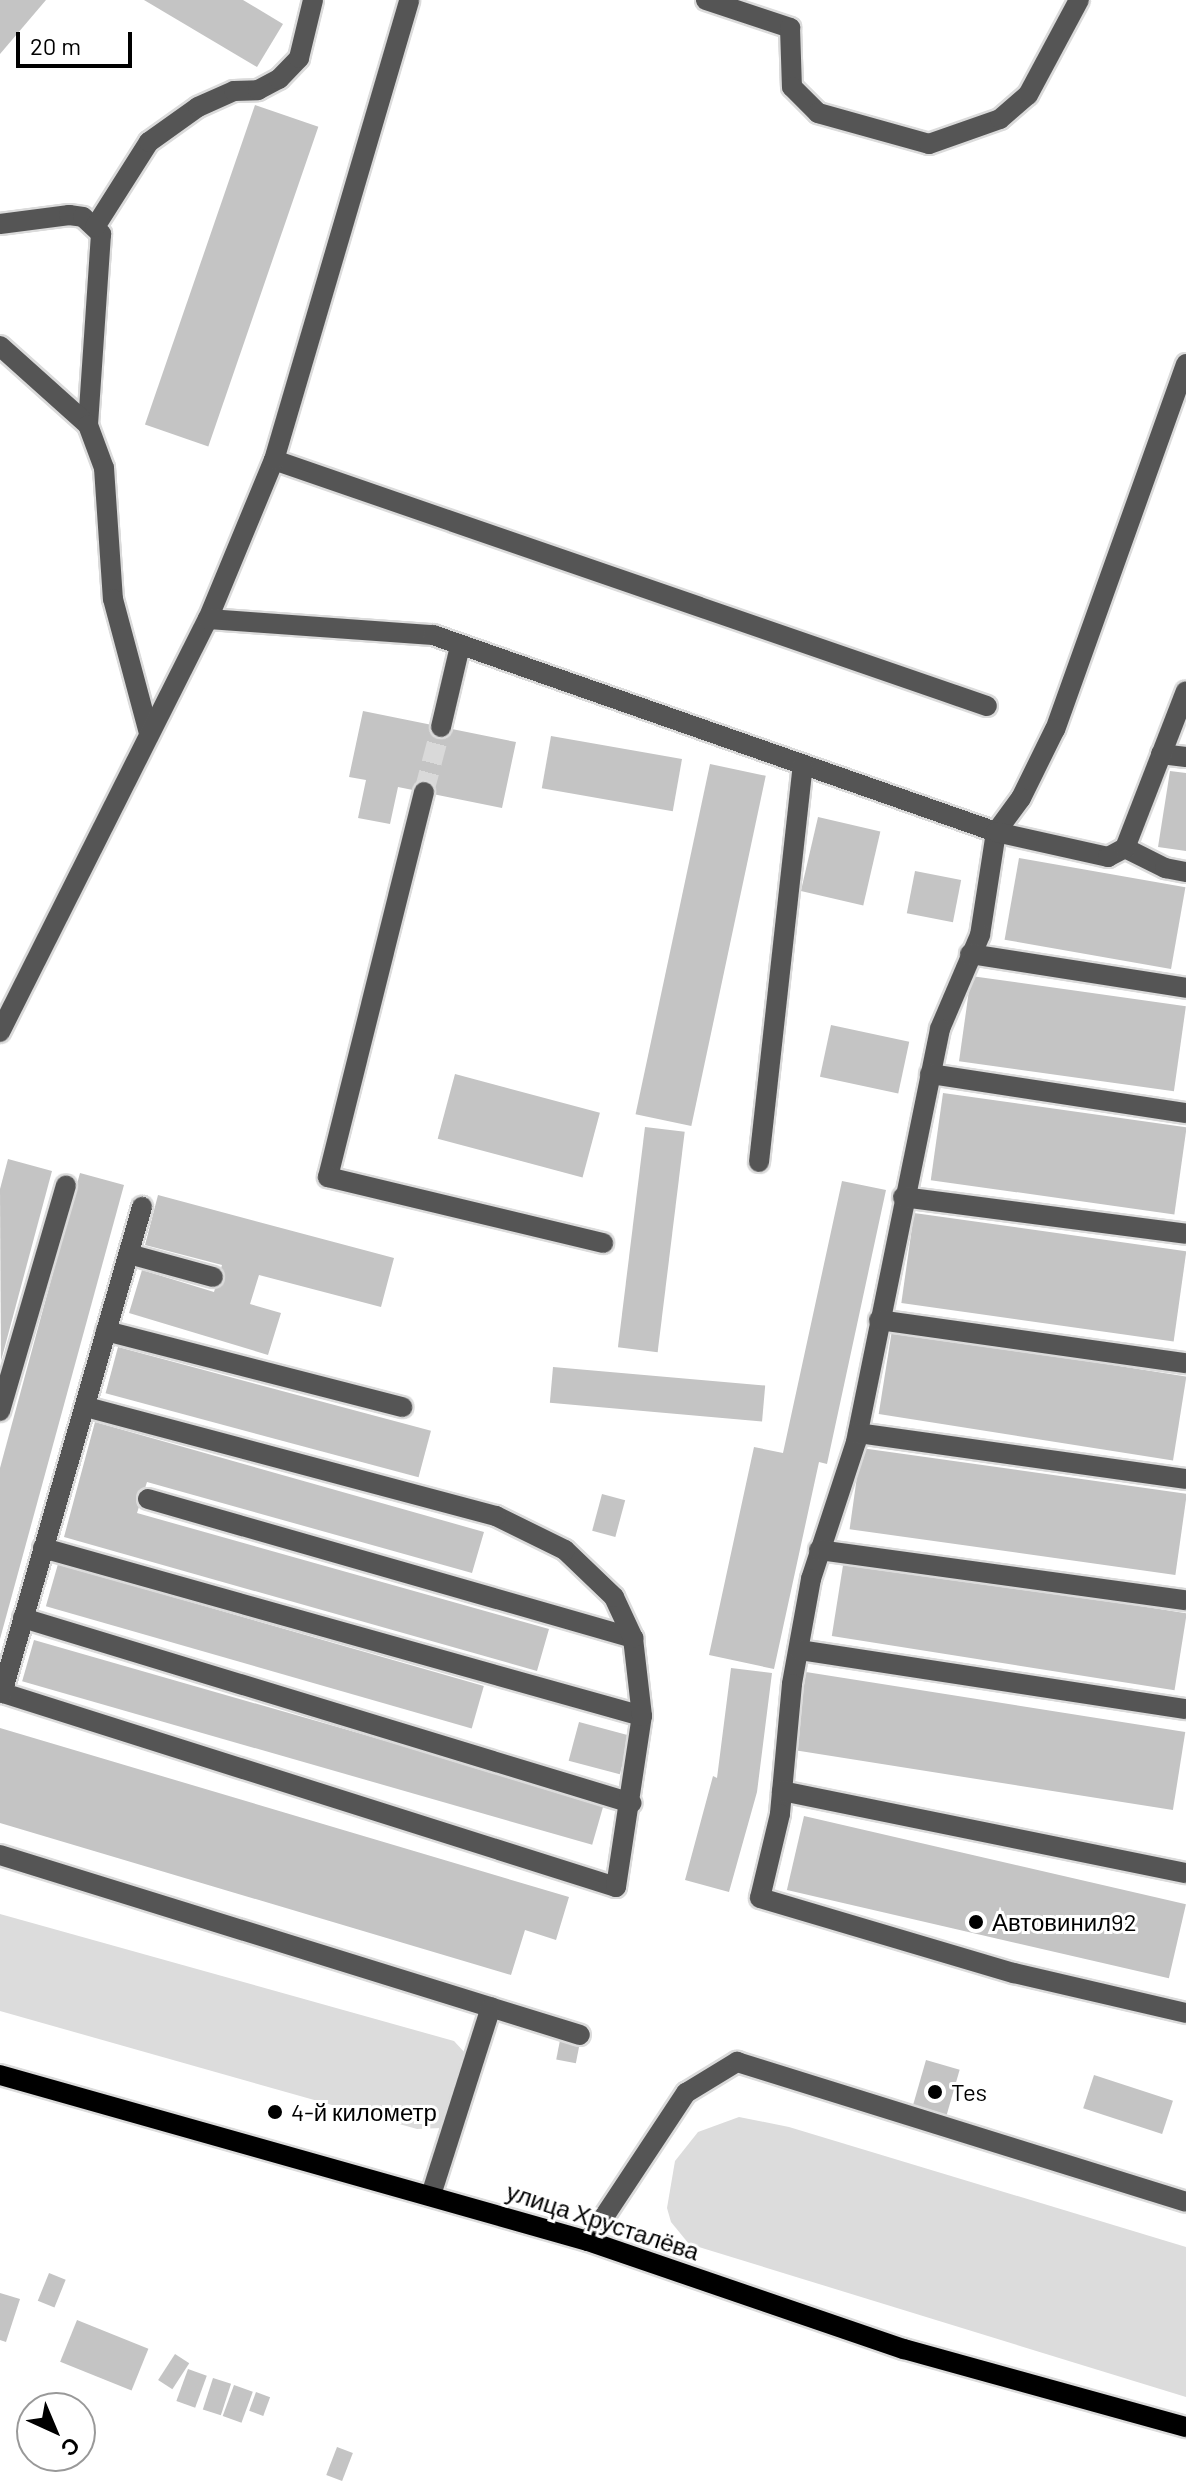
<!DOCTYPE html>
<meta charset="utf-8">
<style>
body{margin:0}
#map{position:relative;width:1186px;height:2488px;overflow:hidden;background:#fff;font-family:Barlow,sans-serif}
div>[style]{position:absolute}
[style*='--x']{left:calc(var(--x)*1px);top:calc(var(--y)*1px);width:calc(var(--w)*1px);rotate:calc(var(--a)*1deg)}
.green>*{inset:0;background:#dcdcdc}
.building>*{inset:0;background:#c4c4c4;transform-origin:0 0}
.minor-tunnel>*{height:20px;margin-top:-10px;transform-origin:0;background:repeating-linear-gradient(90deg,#d9d9d9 0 20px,transparent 0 30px)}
.roads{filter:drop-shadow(2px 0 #dbdbdb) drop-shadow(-2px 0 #dbdbdb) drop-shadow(0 2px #dbdbdb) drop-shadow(0 -2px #dbdbdb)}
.minor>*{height:20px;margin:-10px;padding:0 10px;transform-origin:10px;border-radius:10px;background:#555}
.major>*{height:20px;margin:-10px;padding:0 10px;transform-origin:10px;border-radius:10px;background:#000}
.dots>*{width:22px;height:22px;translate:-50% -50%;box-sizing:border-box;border:4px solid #fff;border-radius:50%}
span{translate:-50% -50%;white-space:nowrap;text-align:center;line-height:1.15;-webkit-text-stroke:6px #fff;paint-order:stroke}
.poi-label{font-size:24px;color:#000}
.left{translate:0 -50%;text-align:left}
.street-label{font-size:24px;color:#000}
.north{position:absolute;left:16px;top:2392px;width:80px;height:80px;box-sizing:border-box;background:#fff;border:2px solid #999;border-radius:50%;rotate:136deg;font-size:22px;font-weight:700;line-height:32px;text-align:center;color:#000}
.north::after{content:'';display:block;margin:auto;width:28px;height:36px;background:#000;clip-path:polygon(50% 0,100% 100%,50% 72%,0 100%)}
.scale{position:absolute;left:16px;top:32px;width:116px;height:36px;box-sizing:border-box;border:4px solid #000;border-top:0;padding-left:10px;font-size:24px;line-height:28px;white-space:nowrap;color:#000;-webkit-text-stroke:6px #fff;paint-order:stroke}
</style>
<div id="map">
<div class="green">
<i style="clip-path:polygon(0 1914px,454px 2041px,466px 2054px,442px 2128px,417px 2129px,0 2011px)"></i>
<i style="clip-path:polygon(739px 2117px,789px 2127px,1186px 2247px,1186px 2397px,689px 2244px,671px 2222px,667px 2208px,675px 2161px,698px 2132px)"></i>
</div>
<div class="building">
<i style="clip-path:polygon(0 0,46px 0,0 54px)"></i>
<i style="clip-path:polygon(144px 0,243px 0,283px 24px,257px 67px)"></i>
<i style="left:255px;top:105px;width:67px;height:338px;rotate:19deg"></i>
<i style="clip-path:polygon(363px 711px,516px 742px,502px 808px,398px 787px,390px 824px,358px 818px,366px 780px,349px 777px)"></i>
<i style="left:551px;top:736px;width:133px;height:53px;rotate:10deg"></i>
<i style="left:710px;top:764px;width:57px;height:358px;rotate:12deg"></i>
<i style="clip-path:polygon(1170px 771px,1186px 773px,1186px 851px,1158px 847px)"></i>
<i style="left:818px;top:817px;width:64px;height:76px;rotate:13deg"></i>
<i style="left:1019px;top:858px;width:169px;height:83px;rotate:10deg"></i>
<i style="left:915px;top:871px;width:47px;height:43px;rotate:11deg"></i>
<i style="left:971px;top:976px;width:217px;height:86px;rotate:8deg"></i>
<i style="left:831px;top:1025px;width:80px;height:53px;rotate:12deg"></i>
<i style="left:455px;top:1074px;width:150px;height:67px;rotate:15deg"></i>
<i style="left:943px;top:1093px;width:246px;height:88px;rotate:8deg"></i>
<i style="left:645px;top:1127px;width:40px;height:222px;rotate:7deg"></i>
<i style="clip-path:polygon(8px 1159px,52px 1171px,1px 1361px,0 1189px)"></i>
<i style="clip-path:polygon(80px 1173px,124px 1185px,0 1639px,0 1468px)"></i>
<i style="clip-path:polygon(842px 1181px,886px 1190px,827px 1464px,819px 1462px,774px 1669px,709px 1655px,754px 1447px,783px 1453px)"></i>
<i style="clip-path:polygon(158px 1195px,394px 1258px,381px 1307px,259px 1275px,250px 1304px,281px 1313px,268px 1355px,129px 1313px,142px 1270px,214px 1292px,222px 1265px,145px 1245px)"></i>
<i style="left:914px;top:1213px;width:275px;height:91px;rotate:8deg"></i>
<i style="left:892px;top:1330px;width:298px;height:85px;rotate:9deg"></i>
<i style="left:118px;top:1347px;width:324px;height:48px;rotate:15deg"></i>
<i style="left:553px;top:1367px;width:213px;height:36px;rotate:5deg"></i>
<i style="clip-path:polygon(95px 1422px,484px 1532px,472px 1573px,147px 1482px,137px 1513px,549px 1629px,537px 1671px,64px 1537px)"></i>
<i style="left:861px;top:1448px;width:329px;height:82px;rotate:8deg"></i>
<i style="left:602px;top:1494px;width:24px;height:38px;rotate:15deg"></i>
<i style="left:844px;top:1559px;width:347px;height:78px;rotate:9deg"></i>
<i style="left:58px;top:1564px;width:443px;height:44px;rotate:16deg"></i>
<i style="left:34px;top:1640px;width:593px;height:43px;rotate:16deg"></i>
<i style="clip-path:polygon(731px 1668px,772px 1673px,757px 1792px,729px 1892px,685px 1880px,713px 1776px,717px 1778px)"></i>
<i style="left:806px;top:1672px;width:384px;height:79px;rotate:9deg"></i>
<i style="left:579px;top:1722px;width:53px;height:40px;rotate:15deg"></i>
<i style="clip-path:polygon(0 1728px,569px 1897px,556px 1940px,525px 1930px,511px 1975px,0 1823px)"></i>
<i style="left:804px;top:1816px;width:392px;height:76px;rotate:13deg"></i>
<i style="left:561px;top:2035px;width:20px;height:25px;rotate:11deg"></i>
<i style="left:926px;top:2060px;width:35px;height:56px;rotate:16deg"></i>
<i style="left:1094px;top:2075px;width:83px;height:35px;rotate:18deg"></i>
<i style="left:49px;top:2273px;width:18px;height:30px;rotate:22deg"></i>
<i style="clip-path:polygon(0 2293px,20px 2299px,6px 2342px,0 2340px)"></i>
<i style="left:77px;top:2320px;width:77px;height:45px;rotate:22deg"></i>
<i style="left:175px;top:2354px;width:17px;height:31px;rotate:33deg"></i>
<i style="left:188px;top:2369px;width:20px;height:34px;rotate:20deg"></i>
<i style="left:213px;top:2378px;width:19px;height:33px;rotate:18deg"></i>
<i style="left:234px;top:2385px;width:20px;height:33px;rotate:20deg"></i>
<i style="left:256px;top:2392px;width:15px;height:20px;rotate:20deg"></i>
<i style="left:337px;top:2447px;width:17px;height:30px;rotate:21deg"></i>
</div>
<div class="minor-tunnel">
<i style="--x:424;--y:792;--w:67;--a:-75.3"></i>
</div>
<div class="roads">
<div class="minor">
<i style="--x:706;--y:0;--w:89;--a:18.4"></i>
<i style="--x:790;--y:28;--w:59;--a:88.1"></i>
<i style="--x:792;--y:87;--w:37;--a:45"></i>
<i style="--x:818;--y:113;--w:115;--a:15.6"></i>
<i style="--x:929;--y:144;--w:75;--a:-19.4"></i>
<i style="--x:1000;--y:119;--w:37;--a:-41"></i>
<i style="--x:1028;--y:95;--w:108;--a:-61.8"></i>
<i style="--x:0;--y:224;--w:70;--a:-7.4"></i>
<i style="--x:69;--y:215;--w:14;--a:8"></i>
<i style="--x:83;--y:217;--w:25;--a:43"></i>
<i style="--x:101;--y:234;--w:191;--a:93.9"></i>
<i style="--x:95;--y:227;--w:101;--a:-57.6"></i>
<i style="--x:149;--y:142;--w:60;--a:-35.5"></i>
<i style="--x:198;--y:107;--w:39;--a:-24"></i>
<i style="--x:234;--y:91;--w:24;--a:-2"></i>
<i style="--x:258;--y:90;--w:24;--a:-28"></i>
<i style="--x:279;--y:79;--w:29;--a:-46"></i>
<i style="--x:299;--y:58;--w:60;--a:-76.4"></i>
<i style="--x:0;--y:346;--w:118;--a:41.9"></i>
<i style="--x:88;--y:425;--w:46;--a:69.6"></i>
<i style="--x:104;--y:468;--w:131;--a:86.1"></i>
<i style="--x:113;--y:599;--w:139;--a:75"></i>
<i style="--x:1186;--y:364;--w:388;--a:109.7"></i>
<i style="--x:1055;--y:729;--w:77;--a:116.2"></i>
<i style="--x:1021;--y:798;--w:42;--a:126.3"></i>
<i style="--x:996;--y:832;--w:104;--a:98.8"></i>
<i style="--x:980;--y:935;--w:102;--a:113.1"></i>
<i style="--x:940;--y:1029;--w:421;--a:101.5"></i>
<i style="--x:856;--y:1442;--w:144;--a:108.2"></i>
<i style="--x:811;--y:1579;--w:107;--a:100.3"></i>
<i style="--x:792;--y:1684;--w:131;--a:95.3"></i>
<i style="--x:780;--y:1814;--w:86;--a:103.4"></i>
<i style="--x:760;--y:1898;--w:265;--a:16.5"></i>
<i style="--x:1014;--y:1973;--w:177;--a:13.1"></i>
<i style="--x:274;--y:460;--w:754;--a:19.04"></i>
<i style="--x:208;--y:619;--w:172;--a:-67.5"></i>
<i style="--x:274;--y:460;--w:479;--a:-73.6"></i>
<i style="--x:441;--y:727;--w:83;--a:-76.8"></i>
<i style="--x:1161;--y:754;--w:25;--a:7"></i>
<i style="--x:424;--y:792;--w:397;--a:104"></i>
<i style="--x:328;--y:1177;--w:283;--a:13.5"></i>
<i style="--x:1125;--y:848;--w:45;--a:26.6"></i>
<i style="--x:1165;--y:868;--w:21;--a:11"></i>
<i style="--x:970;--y:954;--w:219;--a:8.9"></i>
<i style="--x:0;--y:1032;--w:462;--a:-63.3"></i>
<i style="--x:208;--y:619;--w:226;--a:4.1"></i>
<i style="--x:433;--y:635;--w:596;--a:19.29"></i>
<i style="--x:996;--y:832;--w:115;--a:12.6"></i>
<i style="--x:1108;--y:857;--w:19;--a:-28"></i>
<i style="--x:1125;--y:848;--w:168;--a:-68.8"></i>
<i style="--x:930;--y:1074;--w:259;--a:8.7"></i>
<i style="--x:759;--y:1162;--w:399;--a:-83.7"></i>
<i style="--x:903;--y:1197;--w:285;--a:7.4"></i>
<i style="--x:129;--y:1254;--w:87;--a:15.3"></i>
<i style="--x:879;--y:1320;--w:310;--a:8"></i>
<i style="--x:106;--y:1331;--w:306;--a:14.4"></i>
<i style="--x:0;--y:1411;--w:235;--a:-73.7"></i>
<i style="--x:858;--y:1433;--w:331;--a:8"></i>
<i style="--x:148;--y:1499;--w:505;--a:15.99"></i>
<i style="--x:43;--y:1548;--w:622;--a:15.67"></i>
<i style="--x:819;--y:1550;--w:370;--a:7.8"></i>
<i style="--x:23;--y:1618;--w:636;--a:16.92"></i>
<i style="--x:799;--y:1650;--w:391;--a:8.7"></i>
<i style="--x:0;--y:1692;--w:646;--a:17.57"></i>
<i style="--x:616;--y:1887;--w:173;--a:-81.4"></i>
<i style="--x:642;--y:1716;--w:79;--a:-96.6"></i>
<i style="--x:633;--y:1638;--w:45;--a:-114.9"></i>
<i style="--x:614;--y:1597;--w:68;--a:-136.2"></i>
<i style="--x:565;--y:1550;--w:77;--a:-153.8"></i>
<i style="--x:496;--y:1516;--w:425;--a:-165.1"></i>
<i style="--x:2;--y:1693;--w:506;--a:-73.93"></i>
<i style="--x:782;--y:1791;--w:412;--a:11.5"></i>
<i style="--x:0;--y:1855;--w:607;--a:17.24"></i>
<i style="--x:431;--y:2195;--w:197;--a:-72.3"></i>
<i style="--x:588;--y:2241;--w:178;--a:-56.5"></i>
<i style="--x:686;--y:2093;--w:60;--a:-31.3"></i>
<i style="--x:737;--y:2062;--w:470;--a:17.3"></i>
</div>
<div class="major">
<i style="--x:0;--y:2075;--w:611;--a:15.77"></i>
<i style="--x:588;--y:2241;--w:334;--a:18.9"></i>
<i style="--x:904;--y:2349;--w:293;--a:15.5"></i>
</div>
</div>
<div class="dots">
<i style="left:976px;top:1922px;background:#000"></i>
<i style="left:935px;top:2092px;background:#000"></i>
<i style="left:275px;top:2112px;background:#000"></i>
</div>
<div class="poi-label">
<span class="left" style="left:992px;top:1922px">Автовинил92</span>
<span class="left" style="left:951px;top:2092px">Tes</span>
<span class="left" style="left:291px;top:2112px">4-й километр</span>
</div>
<div class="street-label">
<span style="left:603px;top:2221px;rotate:18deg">улица Хрусталёва</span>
</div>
<div class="north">С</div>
<div class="scale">20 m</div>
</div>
